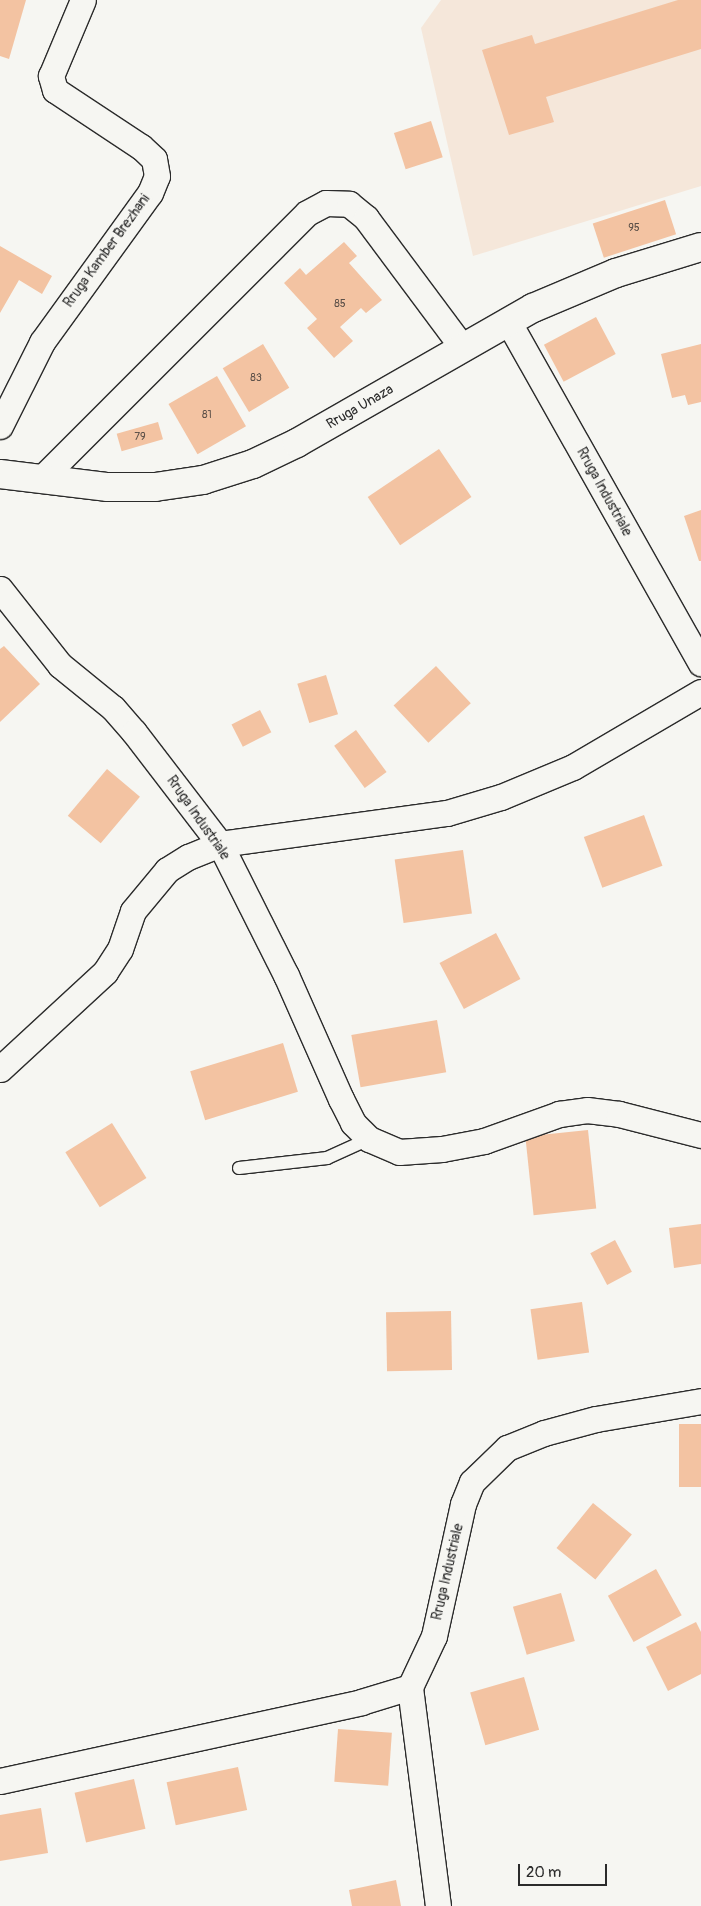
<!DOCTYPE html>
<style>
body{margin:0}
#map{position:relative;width:701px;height:1906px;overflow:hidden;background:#f6f6f2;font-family:Pangolin,sans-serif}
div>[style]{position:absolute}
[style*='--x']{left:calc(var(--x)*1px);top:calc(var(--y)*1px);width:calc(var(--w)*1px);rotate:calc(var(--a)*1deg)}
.built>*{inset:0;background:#f5e7da}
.building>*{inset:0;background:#f3c3a2;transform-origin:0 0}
.roads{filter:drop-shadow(1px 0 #2b2b2b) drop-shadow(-1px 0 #2b2b2b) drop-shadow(0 1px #2b2b2b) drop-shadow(0 -1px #2b2b2b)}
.service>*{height:12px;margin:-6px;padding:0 6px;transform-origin:6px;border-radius:6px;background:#f6f6f2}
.minor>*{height:25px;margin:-12.5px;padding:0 12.5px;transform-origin:12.5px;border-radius:12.5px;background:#f6f6f2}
.secondary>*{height:28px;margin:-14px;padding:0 14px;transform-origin:14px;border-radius:14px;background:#f6f6f2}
span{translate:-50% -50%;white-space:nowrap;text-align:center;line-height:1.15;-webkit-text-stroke:5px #f6f6f2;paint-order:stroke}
.number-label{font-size:11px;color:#5d5149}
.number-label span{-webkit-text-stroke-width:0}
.street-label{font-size:14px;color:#2b2b2b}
.scale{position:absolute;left:518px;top:1864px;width:89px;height:22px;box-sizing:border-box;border:2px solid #2b2b2b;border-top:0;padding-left:6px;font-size:15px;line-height:18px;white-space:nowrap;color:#2b2b2b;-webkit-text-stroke:4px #f6f6f2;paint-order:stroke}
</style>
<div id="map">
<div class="built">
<i style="clip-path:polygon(441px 0,701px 0,701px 186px,473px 256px,421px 28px)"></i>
</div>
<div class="building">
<i style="clip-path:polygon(0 0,26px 0,9px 59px,0 56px)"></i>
<i style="clip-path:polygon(678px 0,701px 0,701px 49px,546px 97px,554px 122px,509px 135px,482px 50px,532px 35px,535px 44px)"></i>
<i style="left:431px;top:121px;width:38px;height:39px;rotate:72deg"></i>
<i style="left:665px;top:200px;width:36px;height:76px;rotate:72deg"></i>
<i style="clip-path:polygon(344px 242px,357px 256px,349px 263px,382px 300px,366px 313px,361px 308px,340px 327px,353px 341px,334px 358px,307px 328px,317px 319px,284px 283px,300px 268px,306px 275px)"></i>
<i style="clip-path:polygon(0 246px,52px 276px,42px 294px,19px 280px,0 313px)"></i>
<i style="left:596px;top:317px;width:42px;height:59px;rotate:62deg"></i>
<i style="left:263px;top:344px;width:51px;height:47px;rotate:59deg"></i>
<i style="clip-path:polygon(701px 344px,701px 402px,688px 405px,685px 395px,672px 398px,661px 354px)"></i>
<i style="left:217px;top:376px;width:58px;height:56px;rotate:60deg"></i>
<i style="left:158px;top:422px;width:18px;height:43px;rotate:74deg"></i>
<i style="left:439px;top:449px;width:58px;height:86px;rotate:56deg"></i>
<i style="clip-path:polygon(701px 510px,701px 561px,699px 561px,684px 516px)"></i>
<i style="clip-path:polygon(4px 646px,40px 684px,0 722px,0 649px)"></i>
<i style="left:436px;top:666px;width:51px;height:58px;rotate:47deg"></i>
<i style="left:326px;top:675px;width:41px;height:30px;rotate:73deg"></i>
<i style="left:260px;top:710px;width:25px;height:32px;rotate:63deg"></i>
<i style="left:356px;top:730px;width:52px;height:27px;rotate:54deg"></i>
<i style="left:107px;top:769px;width:43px;height:61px;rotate:40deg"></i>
<i style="left:644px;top:815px;width:54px;height:64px;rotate:70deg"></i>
<i style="left:463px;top:850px;width:64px;height:69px;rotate:82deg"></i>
<i style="left:496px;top:933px;width:52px;height:64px;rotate:62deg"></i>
<i style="left:437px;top:1020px;width:53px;height:87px;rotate:80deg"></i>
<i style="left:283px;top:1043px;width:51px;height:97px;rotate:73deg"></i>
<i style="left:112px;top:1123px;width:65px;height:55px;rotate:58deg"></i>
<i style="left:588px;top:1130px;width:79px;height:63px;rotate:84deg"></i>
<i style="clip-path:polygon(701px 1224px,701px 1264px,674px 1268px,669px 1228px)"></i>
<i style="left:615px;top:1240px;width:36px;height:28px;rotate:62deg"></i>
<i style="left:582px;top:1302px;width:51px;height:52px;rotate:82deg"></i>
<i style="left:451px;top:1311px;width:59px;height:65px;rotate:89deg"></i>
<i style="left:679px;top:1424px;width:22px;height:63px"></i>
<i style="left:593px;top:1503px;width:50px;height:58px;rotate:39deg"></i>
<i style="left:656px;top:1569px;width:53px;height:55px;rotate:61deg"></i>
<i style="left:561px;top:1593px;width:50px;height:50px;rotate:74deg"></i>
<i style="clip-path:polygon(696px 1622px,701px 1632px,701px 1674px,668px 1691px,646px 1647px)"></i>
<i style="left:524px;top:1677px;width:55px;height:56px;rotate:74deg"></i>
<i style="left:338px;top:1729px;width:54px;height:53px;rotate:4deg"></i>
<i style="left:238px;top:1767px;width:44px;height:73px;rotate:78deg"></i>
<i style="left:134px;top:1779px;width:51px;height:61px;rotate:77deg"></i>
<i style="clip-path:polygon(41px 1808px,48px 1853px,0 1861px,0 1815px)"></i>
<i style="clip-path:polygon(396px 1880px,401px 1906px,352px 1906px,349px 1890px)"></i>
</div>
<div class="roads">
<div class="service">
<i style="--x:239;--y:1168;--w:89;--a:-6.5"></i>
<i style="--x:327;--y:1158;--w:46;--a:-24.3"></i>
</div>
<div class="minor">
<i style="--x:508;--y:321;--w:393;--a:60.6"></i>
<i style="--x:0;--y:426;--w:94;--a:-63.4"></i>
<i style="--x:42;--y:342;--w:184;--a:-54.1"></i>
<i style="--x:150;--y:193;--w:18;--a:-68"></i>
<i style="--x:157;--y:176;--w:17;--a:-100"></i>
<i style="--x:154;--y:159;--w:18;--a:-137"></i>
<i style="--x:141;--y:147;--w:103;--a:-146.5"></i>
<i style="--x:55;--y:90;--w:15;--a:-106"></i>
<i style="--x:51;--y:76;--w:82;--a:-67.2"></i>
<i style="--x:41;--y:479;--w:376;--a:-45"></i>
<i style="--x:307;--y:213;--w:21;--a:-28"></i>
<i style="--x:326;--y:203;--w:23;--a:2"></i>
<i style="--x:349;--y:204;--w:22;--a:39"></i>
<i style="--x:366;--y:218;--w:162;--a:53.3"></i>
<i style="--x:0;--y:589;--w:97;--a:51.7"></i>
<i style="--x:60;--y:665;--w:68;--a:39.1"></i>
<i style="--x:113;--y:708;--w:32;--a:49"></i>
<i style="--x:134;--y:732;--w:141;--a:52.5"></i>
<i style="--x:220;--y:844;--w:147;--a:63.3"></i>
<i style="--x:286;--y:975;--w:136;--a:66.1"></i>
<i style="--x:341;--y:1099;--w:27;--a:63"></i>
<i style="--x:353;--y:1123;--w:23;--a:45"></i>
<i style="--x:369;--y:1139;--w:33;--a:23"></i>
<i style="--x:399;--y:1152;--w:43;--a:-4"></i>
<i style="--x:442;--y:1149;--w:43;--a:-10.8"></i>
<i style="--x:484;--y:1141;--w:80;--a:-19.8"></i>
<i style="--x:559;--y:1114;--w:28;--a:-8"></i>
<i style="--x:587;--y:1110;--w:32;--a:7"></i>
<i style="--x:619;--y:1114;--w:85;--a:14.4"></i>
<i style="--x:0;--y:1069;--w:143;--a:-42.7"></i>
<i style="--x:105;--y:972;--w:27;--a:-57"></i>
<i style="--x:120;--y:949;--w:40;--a:-71.1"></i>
<i style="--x:133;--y:911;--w:53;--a:-50.3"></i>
<i style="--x:167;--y:870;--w:25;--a:-32"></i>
<i style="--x:188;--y:857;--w:35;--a:-22"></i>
<i style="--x:220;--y:844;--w:229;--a:-7.8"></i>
<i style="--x:447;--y:813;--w:56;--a:-16.5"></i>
<i style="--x:501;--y:797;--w:78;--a:-22.6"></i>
<i style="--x:573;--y:767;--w:148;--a:-30.4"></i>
<i style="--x:0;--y:1781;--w:370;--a:-12.3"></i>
<i style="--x:361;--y:1702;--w:51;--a:-17"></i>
<i style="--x:438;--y:1906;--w:221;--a:-97.3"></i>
<i style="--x:410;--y:1687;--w:56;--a:-64.8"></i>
<i style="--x:434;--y:1636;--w:135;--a:-77.6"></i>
<i style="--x:463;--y:1504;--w:24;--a:-68"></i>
<i style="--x:472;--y:1482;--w:49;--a:-44.2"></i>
<i style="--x:507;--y:1448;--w:40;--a:-22"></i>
<i style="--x:544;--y:1433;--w:54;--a:-15.1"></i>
<i style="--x:596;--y:1419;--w:107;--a:-9.7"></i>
</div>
<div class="secondary">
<i style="--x:0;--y:474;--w:109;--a:6.9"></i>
<i style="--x:108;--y:487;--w:47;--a:0"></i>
<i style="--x:155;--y:487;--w:49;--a:-8.3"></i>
<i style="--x:203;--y:480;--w:52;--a:-17.7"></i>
<i style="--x:253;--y:464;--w:49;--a:-25.5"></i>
<i style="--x:297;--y:443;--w:272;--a:-29.8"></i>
<i style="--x:533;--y:308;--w:90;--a:-22.9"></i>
<i style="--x:616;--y:273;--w:89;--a:-17"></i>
</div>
</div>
<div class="number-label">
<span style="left:634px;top:228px">95</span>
<span style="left:340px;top:304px">85</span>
<span style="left:256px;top:378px">83</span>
<span style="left:207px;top:415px">81</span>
<span style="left:140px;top:437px">79</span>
</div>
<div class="street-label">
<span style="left:107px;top:251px;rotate:-54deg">Rruga Kamber Brezhani</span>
<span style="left:360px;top:407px;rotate:-30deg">Rruga Unaza</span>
<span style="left:604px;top:492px;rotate:61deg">Rruga Industriale</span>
<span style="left:198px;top:818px;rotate:55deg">Rruga Industriale</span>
<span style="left:448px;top:1572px;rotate:-77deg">Rruga Industriale</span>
</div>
<div class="scale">20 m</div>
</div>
